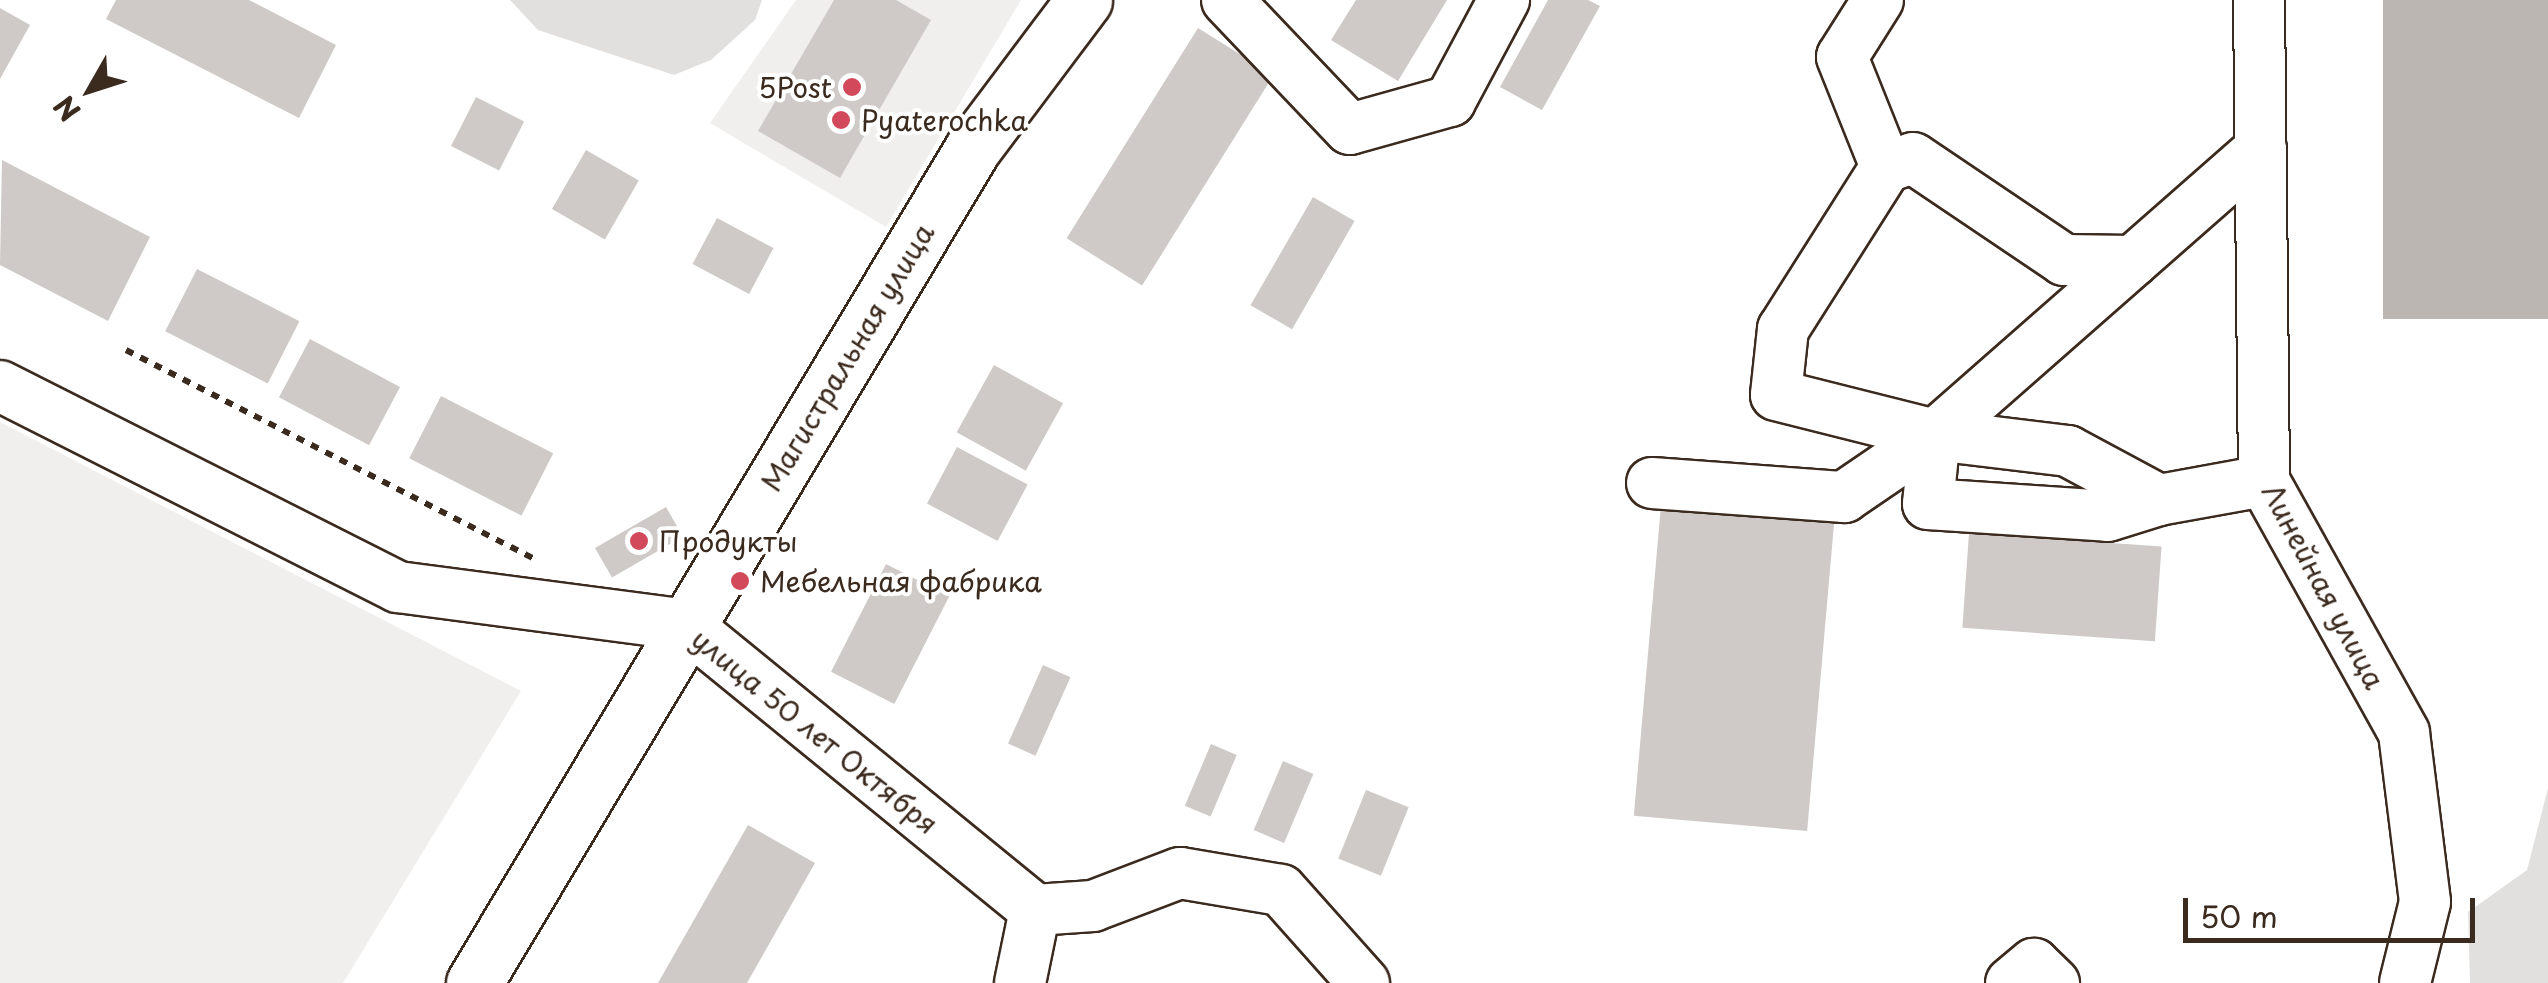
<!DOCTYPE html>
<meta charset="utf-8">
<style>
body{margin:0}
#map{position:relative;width:2548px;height:983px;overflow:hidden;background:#fff;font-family:"Playpen Sans",sans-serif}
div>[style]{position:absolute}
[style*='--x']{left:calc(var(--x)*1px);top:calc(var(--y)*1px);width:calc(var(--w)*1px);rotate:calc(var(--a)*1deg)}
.built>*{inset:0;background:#f1efee}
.green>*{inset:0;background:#e2e0de}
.water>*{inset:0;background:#bcb6b3;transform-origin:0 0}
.building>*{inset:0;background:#cfcac7;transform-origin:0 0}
.path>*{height:6px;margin-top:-3px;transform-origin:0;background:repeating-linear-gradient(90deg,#3b2a1e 0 8px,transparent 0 16px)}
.roads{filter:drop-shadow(2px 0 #3b2a1e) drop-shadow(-2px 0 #3b2a1e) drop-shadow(0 2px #3b2a1e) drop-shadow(0 -2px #3b2a1e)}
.minor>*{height:50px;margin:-25px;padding:0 25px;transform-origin:25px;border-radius:25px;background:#fff}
.major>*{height:55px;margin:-27.5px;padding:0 27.5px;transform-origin:27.5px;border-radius:27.5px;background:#fff}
.dots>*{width:28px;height:28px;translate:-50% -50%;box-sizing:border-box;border:5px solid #fff;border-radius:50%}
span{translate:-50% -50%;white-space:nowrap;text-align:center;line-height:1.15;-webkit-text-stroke:8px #fff;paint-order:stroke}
.poi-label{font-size:28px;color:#3b2a1e}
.right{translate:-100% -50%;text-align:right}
.left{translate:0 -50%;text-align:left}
.street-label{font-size:28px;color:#3b2a1e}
.north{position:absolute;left:40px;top:40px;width:100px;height:100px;-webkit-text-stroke:8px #fff;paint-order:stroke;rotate:231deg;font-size:28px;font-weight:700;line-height:40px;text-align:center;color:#3b2a1e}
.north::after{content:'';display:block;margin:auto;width:35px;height:45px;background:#3b2a1e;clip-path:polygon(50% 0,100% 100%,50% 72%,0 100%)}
.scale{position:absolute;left:2183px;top:898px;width:292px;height:45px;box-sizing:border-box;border:5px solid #3b2a1e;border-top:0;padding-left:12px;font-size:30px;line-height:35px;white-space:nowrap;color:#3b2a1e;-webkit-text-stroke:8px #fff;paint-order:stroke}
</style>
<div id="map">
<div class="built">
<i style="clip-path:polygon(796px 0,1021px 0,886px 227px,710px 123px)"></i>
<i style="clip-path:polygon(0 422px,521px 691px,343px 983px,0 983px)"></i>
</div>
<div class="green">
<i style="clip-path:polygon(510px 0,762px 0,755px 20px,711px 60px,674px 75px,538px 30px)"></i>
<i style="clip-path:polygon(2548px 788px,2548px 983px,2470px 983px,2468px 912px,2527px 870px)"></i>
</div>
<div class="water">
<i style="left:2383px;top:0;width:165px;height:319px"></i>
</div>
<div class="building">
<i style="clip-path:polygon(116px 0,249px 0,336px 45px,299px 118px,106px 19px)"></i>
<i style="clip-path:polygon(834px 0,896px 0,931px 20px,840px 178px,758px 131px)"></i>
<i style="clip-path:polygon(1356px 0,1447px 0,1398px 81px,1331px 40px)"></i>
<i style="clip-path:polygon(1548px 0,1588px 0,1600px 6px,1542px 110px,1500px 87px)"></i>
<i style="clip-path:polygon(0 8px,30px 25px,0 79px)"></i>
<i style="left:1198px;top:28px;width:89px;height:248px;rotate:32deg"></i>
<i style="left:476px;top:97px;width:54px;height:55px;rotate:27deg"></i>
<i style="left:586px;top:150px;width:61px;height:68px;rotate:30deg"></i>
<i style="clip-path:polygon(2px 160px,150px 237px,108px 321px,0 265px)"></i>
<i style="left:1313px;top:197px;width:48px;height:125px;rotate:30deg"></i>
<i style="left:717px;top:218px;width:64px;height:52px;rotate:28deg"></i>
<i style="left:197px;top:269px;width:115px;height:70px;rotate:27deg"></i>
<i style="left:310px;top:339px;width:102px;height:66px;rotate:28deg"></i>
<i style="left:994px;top:365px;width:79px;height:77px;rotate:29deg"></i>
<i style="left:441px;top:396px;width:126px;height:70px;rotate:27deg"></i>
<i style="left:957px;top:447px;width:80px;height:64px;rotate:28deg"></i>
<i style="left:1661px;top:505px;width:174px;height:312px;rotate:5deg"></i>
<i style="left:666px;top:507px;width:34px;height:82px;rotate:60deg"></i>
<i style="left:1969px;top:533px;width:193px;height:95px;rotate:4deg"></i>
<i style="left:886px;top:564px;width:71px;height:121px;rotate:27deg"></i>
<i style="left:1043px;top:665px;width:30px;height:86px;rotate:24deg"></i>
<i style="left:1211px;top:744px;width:28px;height:67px;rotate:23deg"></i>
<i style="left:1283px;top:761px;width:33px;height:75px;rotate:23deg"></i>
<i style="left:1366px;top:790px;width:46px;height:74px;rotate:22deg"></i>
<i style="clip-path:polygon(748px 825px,815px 863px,747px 983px,658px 983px)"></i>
</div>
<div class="path">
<i style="--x:126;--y:350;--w:457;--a:27.1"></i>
</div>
<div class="roads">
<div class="minor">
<i style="--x:1227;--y:0;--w:178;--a:46.4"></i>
<i style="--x:1350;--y:129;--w:104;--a:-15.6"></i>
<i style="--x:1450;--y:101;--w:115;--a:-61.9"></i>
<i style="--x:1878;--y:0;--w:67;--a:122.3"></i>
<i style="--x:1842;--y:57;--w:118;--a:68.2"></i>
<i style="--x:1886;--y:167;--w:192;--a:122.4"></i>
<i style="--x:1783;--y:329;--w:66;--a:96.1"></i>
<i style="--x:1776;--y:395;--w:164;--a:14.1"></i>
<i style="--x:2259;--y:0;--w:481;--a:89.4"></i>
<i style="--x:2264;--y:481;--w:288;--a:60.9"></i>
<i style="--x:2404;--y:733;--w:170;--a:82.9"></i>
<i style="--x:2425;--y:902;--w:83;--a:103.9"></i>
<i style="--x:1886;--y:167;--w:28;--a:-18"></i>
<i style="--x:1913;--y:158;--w:182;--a:34"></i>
<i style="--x:2064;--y:260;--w:69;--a:0.8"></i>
<i style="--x:0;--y:386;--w:446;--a:26.8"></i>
<i style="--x:398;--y:587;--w:290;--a:7.5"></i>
<i style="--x:686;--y:625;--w:451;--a:39.2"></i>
<i style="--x:1035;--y:910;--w:58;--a:-3.9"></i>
<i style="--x:1093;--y:906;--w:93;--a:-20.8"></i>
<i style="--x:1180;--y:873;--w:102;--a:9.6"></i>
<i style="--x:1281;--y:890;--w:125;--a:48.3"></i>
<i style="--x:1652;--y:483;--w:193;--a:4.2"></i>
<i style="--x:1844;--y:497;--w:110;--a:-34.3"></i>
<i style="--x:1935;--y:435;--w:434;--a:-41.3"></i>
<i style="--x:2159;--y:500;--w:103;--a:-151.7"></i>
<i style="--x:2068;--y:451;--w:134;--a:-173.1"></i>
<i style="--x:1935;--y:435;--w:69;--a:95.8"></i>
<i style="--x:1928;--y:504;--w:180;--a:3.8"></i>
<i style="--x:2108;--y:516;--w:53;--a:-17.4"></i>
<i style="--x:2159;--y:500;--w:107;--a:-10.3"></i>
<i style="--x:1020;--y:983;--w:75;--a:-78.4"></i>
<i style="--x:2011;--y:983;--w:30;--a:-40"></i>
<i style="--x:2034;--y:964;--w:28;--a:44"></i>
</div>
<div class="major">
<i style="--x:474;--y:983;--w:973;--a:-59.14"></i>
<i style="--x:973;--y:148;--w:185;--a:-53.1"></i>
</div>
</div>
<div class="dots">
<i style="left:852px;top:87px;background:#d1495b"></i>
<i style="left:841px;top:120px;background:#d1495b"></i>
<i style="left:639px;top:541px;background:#d1495b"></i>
<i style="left:740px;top:581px;background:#d1495b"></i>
</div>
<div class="poi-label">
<span class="right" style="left:832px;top:87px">5Post</span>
<span class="left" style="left:861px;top:120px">Pyaterochka</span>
<span class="left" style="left:659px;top:541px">Продукты</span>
<span class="left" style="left:760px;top:581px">Мебельная фабрика</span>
</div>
<div class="street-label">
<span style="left:847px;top:357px;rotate:-59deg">Магистральная улица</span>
<span style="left:2324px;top:586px;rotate:62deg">Линейная улица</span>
<span style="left:815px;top:731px;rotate:39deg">улица 50 лет Октября</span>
</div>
<div class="north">N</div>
<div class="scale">50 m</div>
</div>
